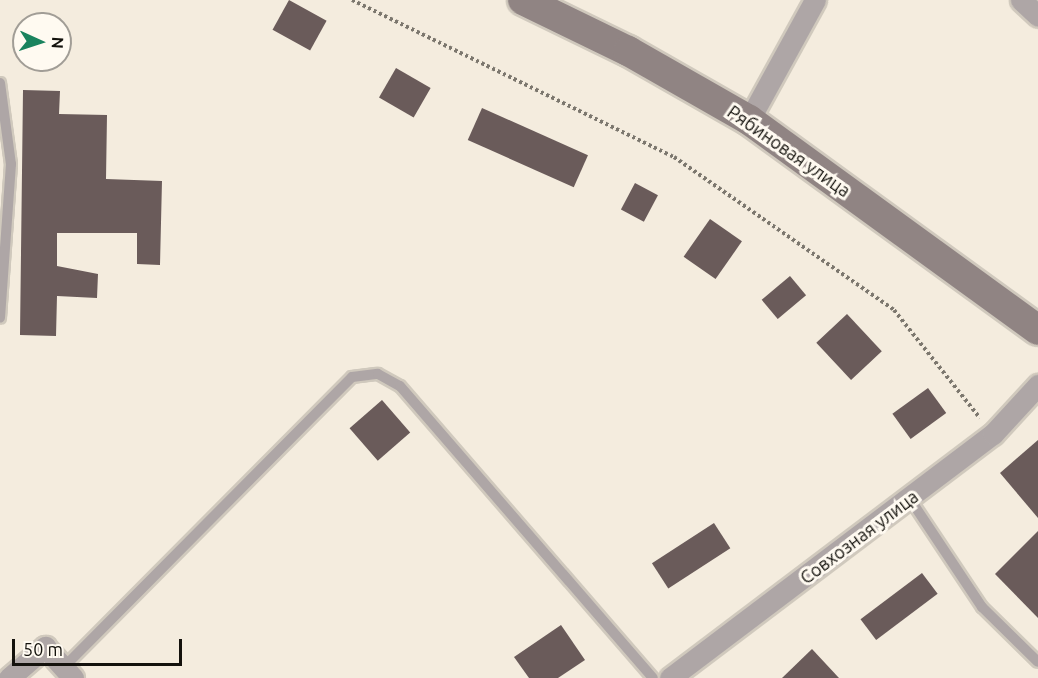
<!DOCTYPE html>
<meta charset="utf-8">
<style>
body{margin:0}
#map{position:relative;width:1038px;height:678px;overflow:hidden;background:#f4ecde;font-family:Ubuntu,sans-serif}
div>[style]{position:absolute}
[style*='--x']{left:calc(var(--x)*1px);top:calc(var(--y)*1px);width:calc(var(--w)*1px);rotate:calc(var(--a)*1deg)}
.building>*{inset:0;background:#6a5b5a;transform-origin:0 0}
.path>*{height:4px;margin-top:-2px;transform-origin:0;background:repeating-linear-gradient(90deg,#7c776e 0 3px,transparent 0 6px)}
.roads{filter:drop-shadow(2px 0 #d0c9bd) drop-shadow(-2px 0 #d0c9bd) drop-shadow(0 2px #d0c9bd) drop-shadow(0 -2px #d0c9bd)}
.lane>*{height:10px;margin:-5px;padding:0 5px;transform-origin:5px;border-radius:5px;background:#aea6a6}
.street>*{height:21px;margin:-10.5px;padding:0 10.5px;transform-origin:10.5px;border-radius:10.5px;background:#aea6a6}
.secondary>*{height:30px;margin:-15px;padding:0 15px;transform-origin:15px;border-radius:15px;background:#908483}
span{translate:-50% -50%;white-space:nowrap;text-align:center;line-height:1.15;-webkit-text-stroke:6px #fffaf1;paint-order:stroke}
.street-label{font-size:18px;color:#14120d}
.north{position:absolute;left:12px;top:12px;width:60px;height:60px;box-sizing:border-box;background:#fffaf1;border:2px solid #a19d96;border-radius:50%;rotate:93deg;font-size:16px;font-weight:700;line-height:24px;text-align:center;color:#14120d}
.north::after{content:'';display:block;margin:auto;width:21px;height:27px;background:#1a835e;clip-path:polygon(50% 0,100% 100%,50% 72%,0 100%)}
.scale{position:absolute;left:12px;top:639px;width:170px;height:27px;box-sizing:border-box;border:3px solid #14120d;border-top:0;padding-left:8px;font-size:18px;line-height:21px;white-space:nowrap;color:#14120d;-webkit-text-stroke:4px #fffaf1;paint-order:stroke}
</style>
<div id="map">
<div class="building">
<i style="left:289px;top:0;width:43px;height:34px;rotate:29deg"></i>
<i style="left:396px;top:68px;width:40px;height:34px;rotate:30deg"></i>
<i style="clip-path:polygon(23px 90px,60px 91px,59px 114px,107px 115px,106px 179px,162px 181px,160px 265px,137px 264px,137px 233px,57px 233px,57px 266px,98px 274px,97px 298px,57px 296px,56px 336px,20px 335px)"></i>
<i style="left:482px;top:108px;width:116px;height:35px;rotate:24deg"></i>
<i style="left:635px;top:183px;width:26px;height:30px;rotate:28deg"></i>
<i style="left:710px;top:219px;width:39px;height:46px;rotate:35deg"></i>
<i style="left:790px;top:276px;width:25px;height:37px;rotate:50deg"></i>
<i style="left:847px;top:314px;width:51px;height:42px;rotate:47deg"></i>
<i style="left:928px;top:388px;width:31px;height:44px;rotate:54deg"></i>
<i style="left:382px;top:400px;width:43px;height:43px;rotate:49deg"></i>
<i style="clip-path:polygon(1038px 440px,1038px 518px,1000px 473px)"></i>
<i style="left:714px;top:523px;width:30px;height:74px;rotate:57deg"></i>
<i style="clip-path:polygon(1038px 531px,1038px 618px,995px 574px)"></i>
<i style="left:922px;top:573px;width:26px;height:77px;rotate:53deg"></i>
<i style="clip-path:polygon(561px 625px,585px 660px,558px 678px,529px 678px,514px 657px)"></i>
<i style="clip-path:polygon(812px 649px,839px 678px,782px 678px)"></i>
</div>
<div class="path">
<i style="--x:352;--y:0;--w:358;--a:26"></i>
<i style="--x:674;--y:157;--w:268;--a:34.8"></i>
<i style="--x:894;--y:310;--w:138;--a:51.5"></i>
</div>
<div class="roads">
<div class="lane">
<i style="--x:0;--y:83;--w:82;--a:82.3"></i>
<i style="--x:11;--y:164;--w:154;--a:94.1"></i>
<i style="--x:910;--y:499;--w:130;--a:56.3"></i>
<i style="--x:982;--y:607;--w:78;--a:44.5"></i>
<i style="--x:65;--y:666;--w:407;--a:-45.2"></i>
<i style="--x:352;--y:377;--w:26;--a:-7"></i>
<i style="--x:378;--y:374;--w:25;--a:29"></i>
<i style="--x:400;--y:386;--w:386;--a:49.1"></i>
</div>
<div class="street">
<i style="--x:1021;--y:0;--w:23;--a:43"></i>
<i style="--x:749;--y:120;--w:137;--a:-61.2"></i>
<i style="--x:9;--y:678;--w:48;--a:-40.7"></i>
<i style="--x:45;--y:647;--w:42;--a:47.9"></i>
<i style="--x:670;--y:678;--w:405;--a:-37.1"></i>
<i style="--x:993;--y:434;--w:67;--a:-47.4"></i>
</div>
<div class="secondary">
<i style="--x:523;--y:0;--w:117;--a:25.9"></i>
<i style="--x:628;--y:51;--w:139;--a:29.7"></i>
<i style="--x:749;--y:120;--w:357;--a:36"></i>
</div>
</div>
<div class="street-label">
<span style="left:789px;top:151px;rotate:35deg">Рябиновая улица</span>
<span style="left:859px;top:537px;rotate:-37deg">Совхозная улица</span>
</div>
<div class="north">N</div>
<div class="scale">50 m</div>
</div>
